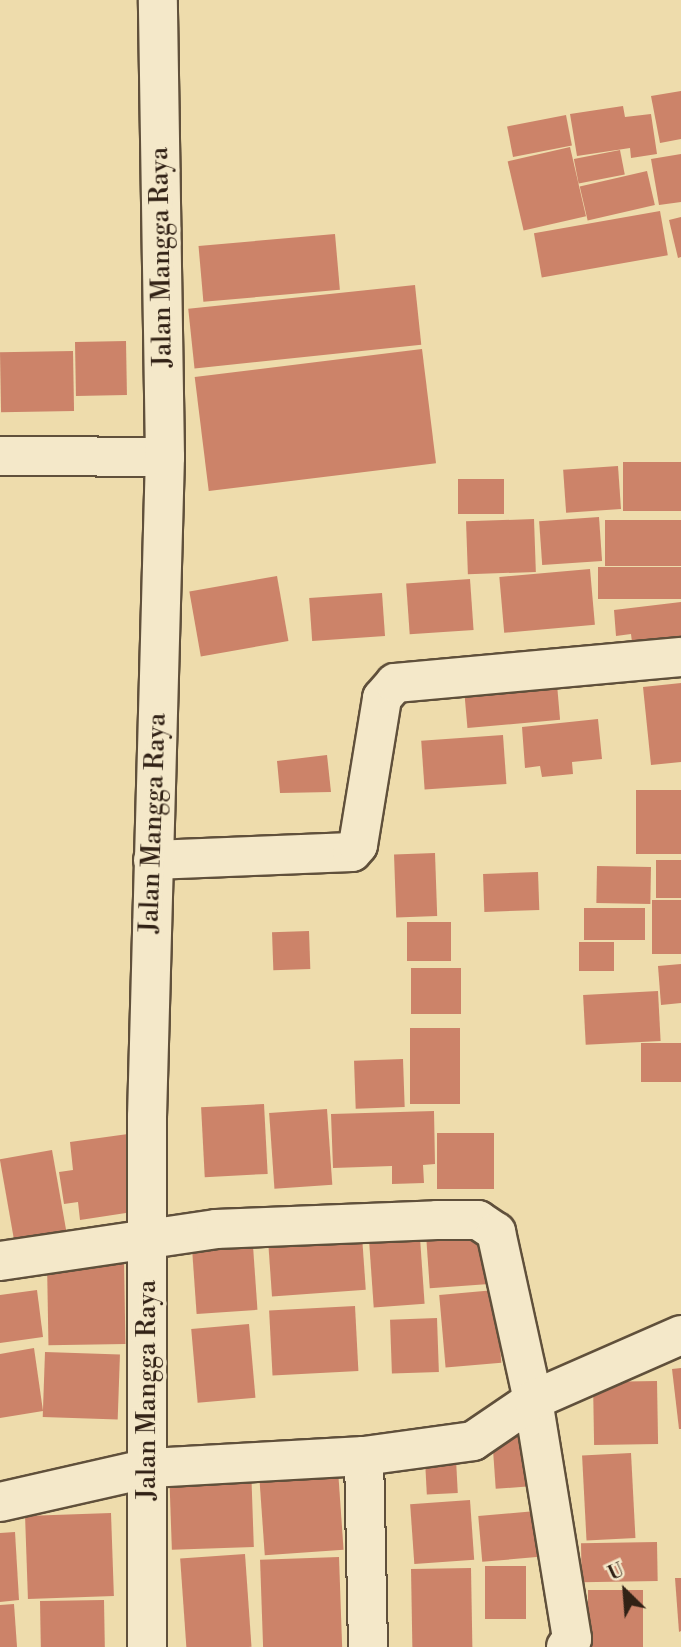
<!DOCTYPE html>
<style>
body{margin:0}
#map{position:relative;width:681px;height:1647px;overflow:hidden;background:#eedcac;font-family:"Libre Bodoni",serif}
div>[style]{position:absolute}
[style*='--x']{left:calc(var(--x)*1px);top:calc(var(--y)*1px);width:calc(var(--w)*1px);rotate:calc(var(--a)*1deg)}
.building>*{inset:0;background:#cc8369;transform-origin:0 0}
.roads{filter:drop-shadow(2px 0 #60503b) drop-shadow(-2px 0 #60503b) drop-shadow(0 2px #60503b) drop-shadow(0 -2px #60503b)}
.minor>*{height:38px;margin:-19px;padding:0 19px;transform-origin:19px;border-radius:19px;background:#f4e8c9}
span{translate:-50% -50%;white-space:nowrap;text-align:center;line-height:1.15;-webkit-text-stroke:7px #f4e8c9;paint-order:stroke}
.street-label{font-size:26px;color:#312115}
.north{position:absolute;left:590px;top:1556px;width:70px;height:70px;-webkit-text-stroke:5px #f4e8c9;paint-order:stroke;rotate:335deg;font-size:19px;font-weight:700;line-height:28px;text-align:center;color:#312115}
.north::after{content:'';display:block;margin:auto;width:24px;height:32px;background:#312115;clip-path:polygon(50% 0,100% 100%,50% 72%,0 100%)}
</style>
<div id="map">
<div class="building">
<i style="clip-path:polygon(681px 91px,681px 139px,660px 143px,651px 96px)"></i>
<i style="clip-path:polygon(623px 106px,625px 117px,651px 114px,657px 154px,631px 158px,630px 148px,577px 156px,570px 114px)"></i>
<i style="left:566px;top:115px;width:31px;height:60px;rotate:79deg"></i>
<i style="left:570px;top:147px;width:71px;height:64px;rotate:77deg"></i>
<i style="left:620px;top:150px;width:25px;height:47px;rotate:79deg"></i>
<i style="clip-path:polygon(681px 154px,681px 202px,659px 205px,651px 159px)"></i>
<i style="left:647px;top:171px;width:35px;height:69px;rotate:77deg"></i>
<i style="left:660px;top:211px;width:45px;height:128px;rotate:80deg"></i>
<i style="clip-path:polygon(681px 217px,681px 257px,678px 258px,669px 220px)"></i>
<i style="left:335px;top:234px;width:56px;height:137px;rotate:85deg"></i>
<i style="left:415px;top:285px;width:60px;height:228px;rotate:84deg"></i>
<i style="left:126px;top:341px;width:54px;height:51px;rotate:89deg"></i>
<i style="left:422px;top:349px;width:115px;height:229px;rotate:83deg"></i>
<i style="left:73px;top:351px;width:60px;height:73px;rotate:89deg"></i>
<i style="left:681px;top:462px;width:49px;height:58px;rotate:90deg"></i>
<i style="left:618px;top:466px;width:43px;height:55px;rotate:86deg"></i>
<i style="left:458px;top:479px;width:46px;height:35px"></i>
<i style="left:599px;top:517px;width:44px;height:60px;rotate:86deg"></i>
<i style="left:534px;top:519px;width:53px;height:68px;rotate:88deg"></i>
<i style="left:681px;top:520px;width:46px;height:76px;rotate:90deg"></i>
<i style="left:681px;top:567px;width:32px;height:83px;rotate:90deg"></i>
<i style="left:590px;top:569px;width:56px;height:91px;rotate:85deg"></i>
<i style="left:277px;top:576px;width:66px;height:89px;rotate:80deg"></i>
<i style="left:470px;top:579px;width:51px;height:64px;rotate:86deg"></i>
<i style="left:382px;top:593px;width:43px;height:73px;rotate:86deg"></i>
<i style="clip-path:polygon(681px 602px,681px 653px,634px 659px,631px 634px,616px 636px,614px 610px)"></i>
<i style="left:556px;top:673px;width:47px;height:93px;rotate:85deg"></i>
<i style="clip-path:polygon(681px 683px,681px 762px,651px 765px,643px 687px)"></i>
<i style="clip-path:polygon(598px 719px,602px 759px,572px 762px,573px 774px,542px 777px,540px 766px,525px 768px,522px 727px)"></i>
<i style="left:503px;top:735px;width:49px;height:82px;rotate:86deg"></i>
<i style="clip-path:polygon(327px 755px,331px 792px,280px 793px,277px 761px)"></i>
<i style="left:681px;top:790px;width:64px;height:45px;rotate:90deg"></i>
<i style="left:435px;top:853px;width:63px;height:41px;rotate:88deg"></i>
<i style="left:656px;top:860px;width:25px;height:38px"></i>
<i style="left:597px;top:866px;width:54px;height:37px;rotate:1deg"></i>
<i style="left:538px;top:872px;width:38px;height:55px;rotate:88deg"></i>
<i style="left:681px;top:900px;width:54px;height:29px;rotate:90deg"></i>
<i style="left:584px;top:908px;width:61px;height:32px"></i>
<i style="left:451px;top:922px;width:39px;height:44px;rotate:90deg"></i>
<i style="left:309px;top:931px;width:38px;height:37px;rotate:88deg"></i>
<i style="left:614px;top:942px;width:29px;height:35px;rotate:90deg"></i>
<i style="clip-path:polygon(681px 964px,681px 1003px,661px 1005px,658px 966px)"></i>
<i style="left:411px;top:968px;width:50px;height:46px"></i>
<i style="left:658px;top:991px;width:50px;height:75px;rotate:87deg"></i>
<i style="left:410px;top:1028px;width:50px;height:76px"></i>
<i style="left:681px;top:1043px;width:39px;height:40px;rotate:90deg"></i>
<i style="left:403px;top:1059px;width:48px;height:49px;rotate:88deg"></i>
<i style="left:264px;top:1104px;width:70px;height:63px;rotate:87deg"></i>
<i style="left:327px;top:1109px;width:76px;height:58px;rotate:86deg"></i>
<i style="clip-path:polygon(434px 1111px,435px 1164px,423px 1165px,424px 1183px,392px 1184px,392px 1166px,333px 1168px,331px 1114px)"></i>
<i style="left:494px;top:1133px;width:56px;height:57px;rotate:90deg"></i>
<i style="clip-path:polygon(128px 1134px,139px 1211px,80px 1220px,78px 1202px,64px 1204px,59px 1172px,73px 1170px,70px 1142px)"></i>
<i style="left:52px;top:1150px;width:84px;height:53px;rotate:80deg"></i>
<i style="left:489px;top:1232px;width:52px;height:63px;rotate:86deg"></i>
<i style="left:362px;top:1236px;width:54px;height:94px;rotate:86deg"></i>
<i style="left:420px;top:1238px;width:66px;height:51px;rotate:86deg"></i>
<i style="left:253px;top:1246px;width:64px;height:61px;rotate:86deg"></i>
<i style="left:124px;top:1261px;width:83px;height:77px;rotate:89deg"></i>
<i style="clip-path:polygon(37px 1290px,43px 1337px,0 1343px,0 1295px)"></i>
<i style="left:495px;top:1290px;width:73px;height:56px;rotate:85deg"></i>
<i style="left:355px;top:1306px;width:65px;height:86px;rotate:87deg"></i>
<i style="left:437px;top:1318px;width:54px;height:47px;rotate:88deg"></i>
<i style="left:249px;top:1324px;width:74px;height:58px;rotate:85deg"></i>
<i style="clip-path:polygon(34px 1348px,43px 1411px,0 1418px,0 1354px)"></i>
<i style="left:45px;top:1352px;width:75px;height:65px;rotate:2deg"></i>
<i style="clip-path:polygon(681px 1368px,681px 1429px,679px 1429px,672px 1369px)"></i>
<i style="left:657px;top:1381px;width:63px;height:64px;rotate:89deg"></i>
<i style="left:533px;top:1434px;width:52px;height:41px;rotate:86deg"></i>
<i style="left:631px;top:1453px;width:85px;height:49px;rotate:87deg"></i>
<i style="left:456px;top:1459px;width:34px;height:31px;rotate:87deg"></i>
<i style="left:251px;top:1466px;width:81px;height:82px;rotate:88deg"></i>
<i style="left:338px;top:1470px;width:80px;height:79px;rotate:86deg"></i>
<i style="left:470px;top:1500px;width:60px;height:60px;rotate:86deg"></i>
<i style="left:547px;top:1510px;width:46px;height:69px;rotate:85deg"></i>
<i style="left:111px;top:1513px;width:83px;height:86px;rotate:88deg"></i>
<i style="clip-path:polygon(15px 1532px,19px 1600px,0 1602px,0 1533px)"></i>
<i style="left:657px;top:1542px;width:39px;height:76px;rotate:89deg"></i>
<i style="left:245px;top:1554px;width:93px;height:65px;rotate:86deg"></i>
<i style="left:339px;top:1557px;width:90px;height:79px;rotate:88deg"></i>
<i style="left:485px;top:1566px;width:41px;height:53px"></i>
<i style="left:471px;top:1568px;width:79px;height:60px;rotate:89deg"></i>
<i style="clip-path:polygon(675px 1578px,681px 1578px,681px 1631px,679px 1632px)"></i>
<i style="left:588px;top:1590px;width:55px;height:57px"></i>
<i style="left:104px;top:1600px;width:47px;height:64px;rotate:89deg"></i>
<i style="clip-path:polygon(14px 1604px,17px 1647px,0 1647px,0 1605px)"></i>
</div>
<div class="roads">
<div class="minor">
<i style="--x:0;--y:456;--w:165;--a:0.3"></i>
<i style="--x:153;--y:860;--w:199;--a:-2.3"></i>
<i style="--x:352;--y:852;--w:9;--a:-49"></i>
<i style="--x:358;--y:845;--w:149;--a:-80.7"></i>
<i style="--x:382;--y:698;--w:20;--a:-49"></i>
<i style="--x:395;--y:683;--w:287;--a:-5.2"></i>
<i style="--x:0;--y:1261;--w:218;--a:-8.4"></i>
<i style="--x:216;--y:1229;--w:221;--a:-2.3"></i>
<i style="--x:437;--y:1220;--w:41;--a:0"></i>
<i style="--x:478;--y:1220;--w:22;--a:34"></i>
<i style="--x:496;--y:1232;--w:172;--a:77.6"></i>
<i style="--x:533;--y:1400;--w:242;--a:80.7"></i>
<i style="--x:572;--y:1639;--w:10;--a:127"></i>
<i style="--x:364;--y:1456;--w:191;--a:88.8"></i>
<i style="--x:0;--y:1502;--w:154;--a:-12.8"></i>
<i style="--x:150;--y:1468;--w:214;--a:-3.2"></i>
<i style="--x:364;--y:1456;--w:110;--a:-7.8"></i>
<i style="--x:473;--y:1441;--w:73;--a:-34.3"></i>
<i style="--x:533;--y:1400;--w:162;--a:-23.7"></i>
<i style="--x:147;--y:1647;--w:530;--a:-90"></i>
<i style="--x:147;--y:1117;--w:660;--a:-88.44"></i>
<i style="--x:165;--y:457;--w:457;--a:-90.9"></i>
</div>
</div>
<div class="street-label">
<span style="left:162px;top:257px;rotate:-91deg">Jalan Mangga Raya</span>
<span style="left:154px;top:823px;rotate:-88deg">Jalan Mangga Raya</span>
<span style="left:148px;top:1390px;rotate:-90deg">Jalan Mangga Raya</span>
</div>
<div class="north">U</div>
</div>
